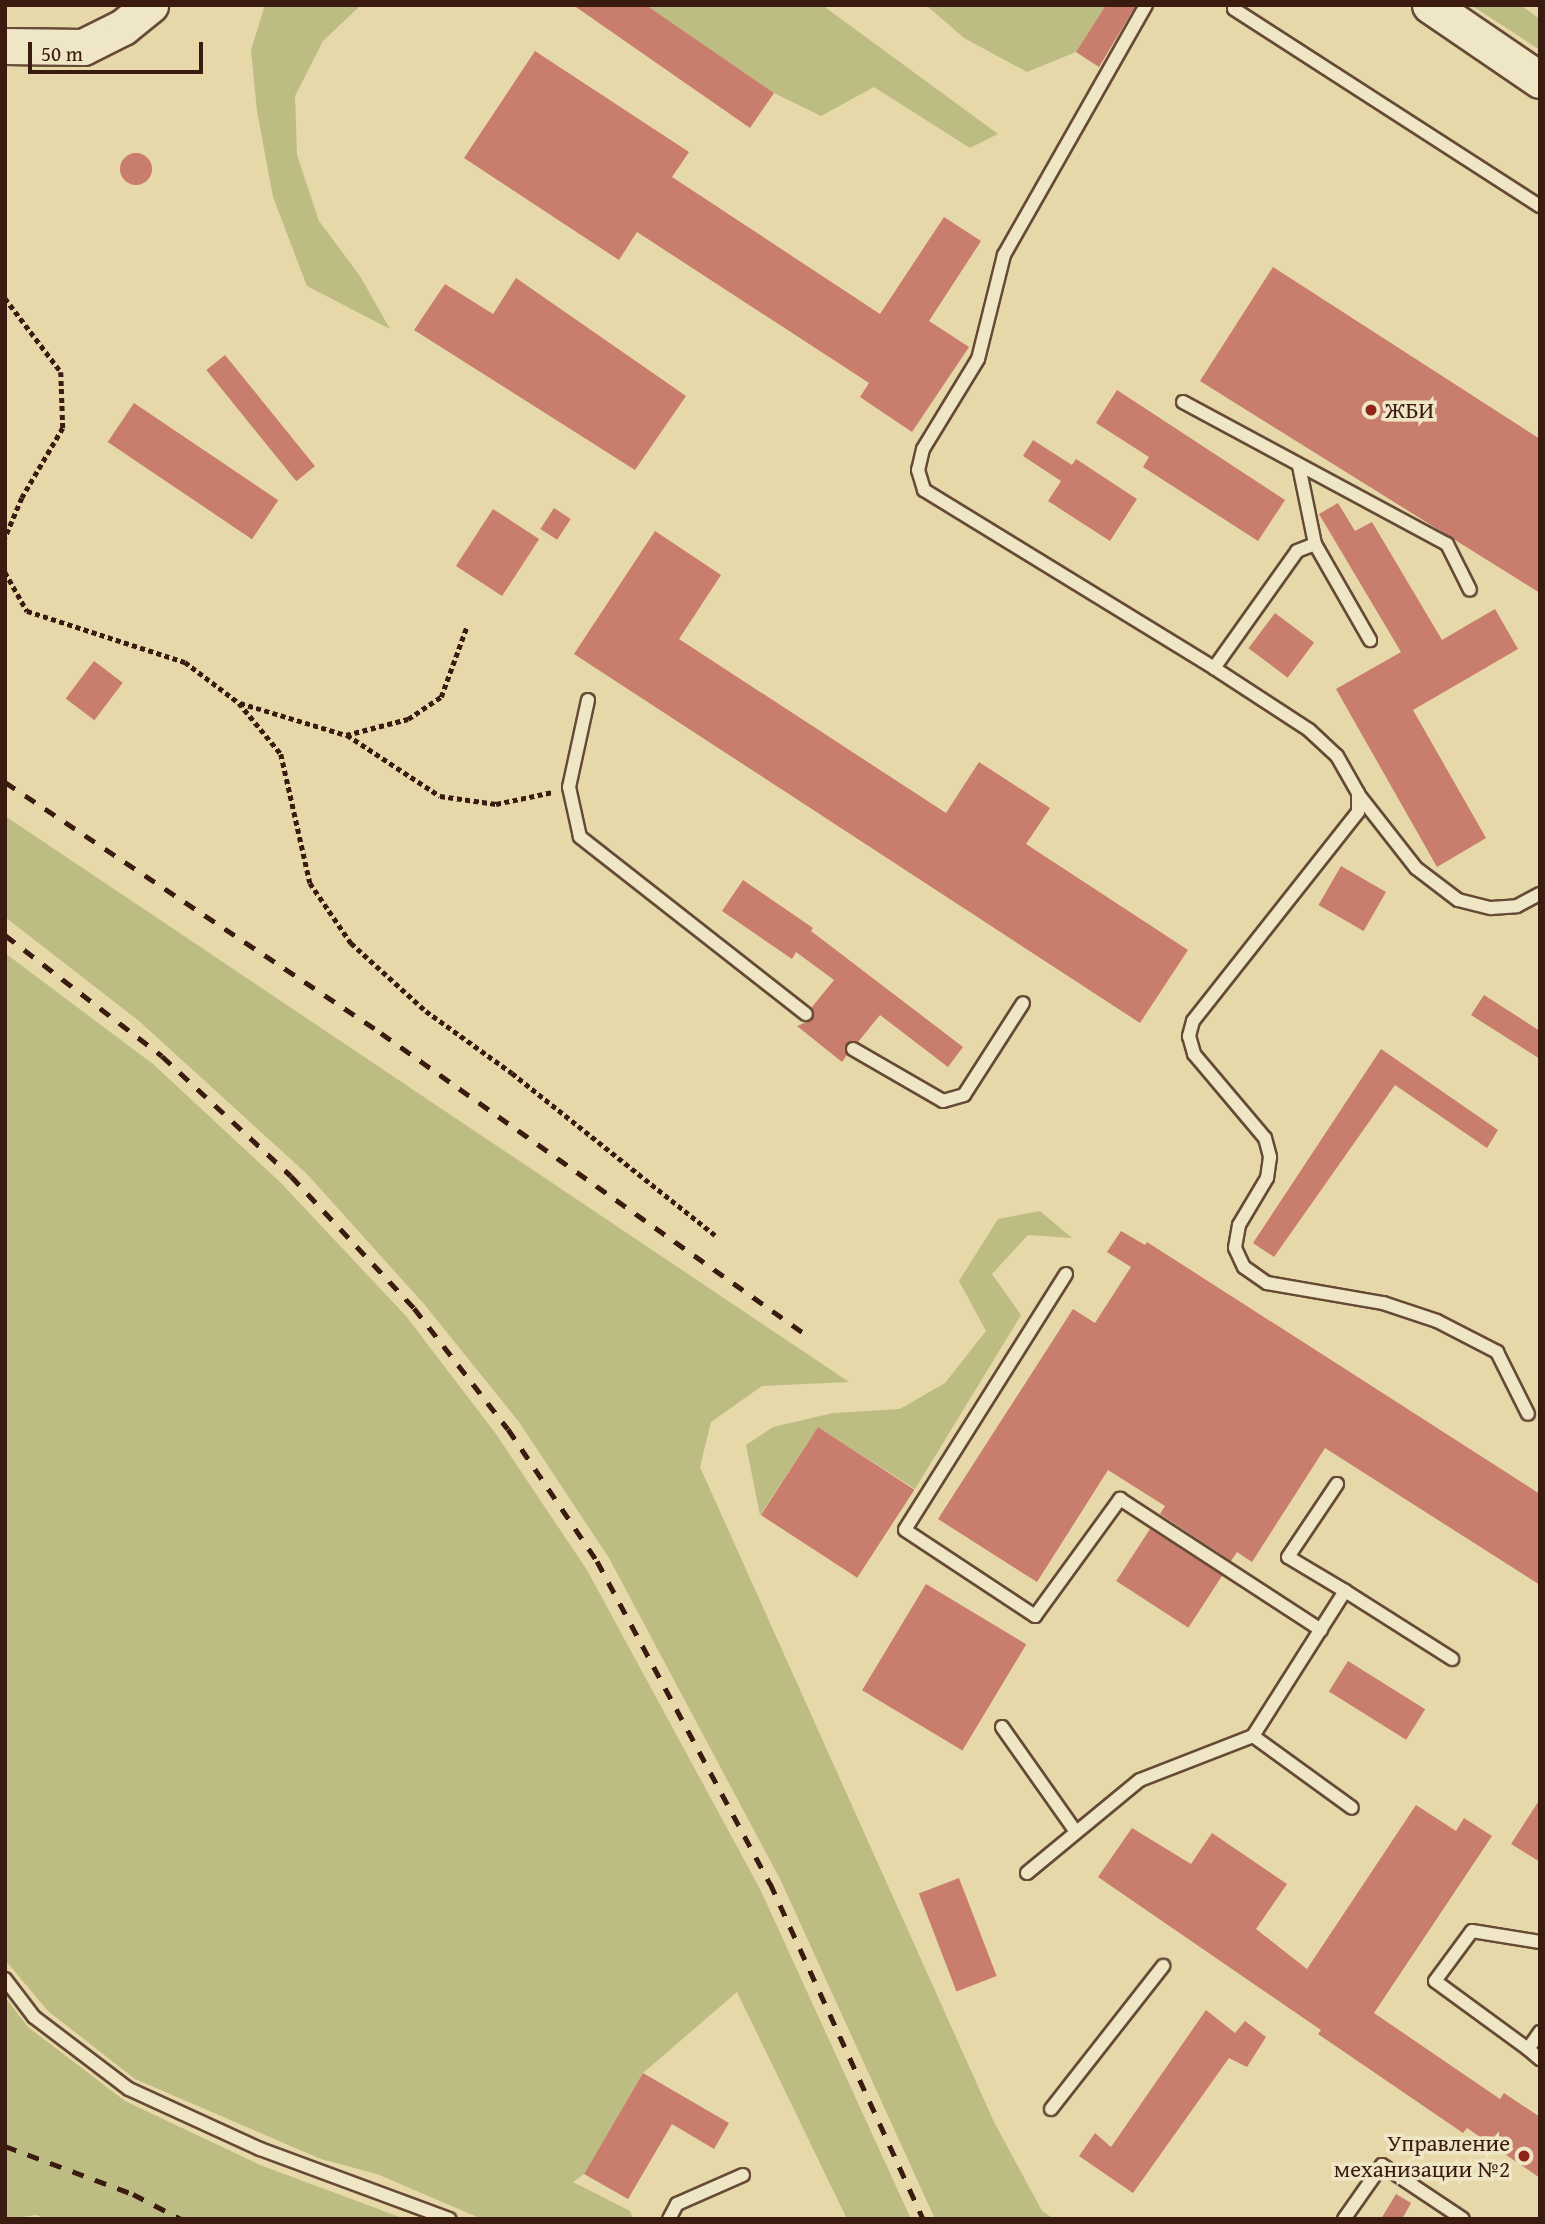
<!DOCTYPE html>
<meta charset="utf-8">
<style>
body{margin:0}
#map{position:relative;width:1545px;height:2224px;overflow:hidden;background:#e6d8a8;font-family:"Gentium Book Plus",serif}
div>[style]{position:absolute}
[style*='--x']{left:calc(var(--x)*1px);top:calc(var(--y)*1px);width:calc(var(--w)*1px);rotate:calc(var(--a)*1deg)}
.green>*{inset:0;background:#bcbc83}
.building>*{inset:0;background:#c97d6d;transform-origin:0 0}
.round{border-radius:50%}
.path>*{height:4.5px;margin-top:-2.25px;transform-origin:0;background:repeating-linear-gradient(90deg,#3b1b10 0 5px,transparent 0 8.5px)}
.roads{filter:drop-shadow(2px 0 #664a36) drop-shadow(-2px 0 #664a36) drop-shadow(0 2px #664a36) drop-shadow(0 -2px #664a36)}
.lane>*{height:12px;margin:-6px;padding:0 6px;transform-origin:6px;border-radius:6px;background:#efe6c6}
.secondary>*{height:35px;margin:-17.5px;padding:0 17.5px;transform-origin:17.5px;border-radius:17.5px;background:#efe6c6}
.rail>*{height:5px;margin-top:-2.5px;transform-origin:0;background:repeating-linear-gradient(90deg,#3b1b10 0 12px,transparent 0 24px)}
.dots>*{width:19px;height:19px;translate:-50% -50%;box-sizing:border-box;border:4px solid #efe6c6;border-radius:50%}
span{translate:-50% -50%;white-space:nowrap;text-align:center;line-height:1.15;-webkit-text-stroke:7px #efe6c6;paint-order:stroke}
.poi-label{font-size:23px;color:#3b1b10}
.left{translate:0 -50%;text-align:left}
.right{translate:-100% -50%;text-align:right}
.frame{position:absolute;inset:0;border:7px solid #3b1b10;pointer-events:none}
.scale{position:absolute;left:28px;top:42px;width:175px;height:32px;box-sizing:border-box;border:4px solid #3b1b10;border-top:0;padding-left:9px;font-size:21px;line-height:24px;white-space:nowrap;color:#3b1b10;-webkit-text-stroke:5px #efe6c6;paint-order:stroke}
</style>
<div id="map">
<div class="green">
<i style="clip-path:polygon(265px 5px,361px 5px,323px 41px,295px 96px,297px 155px,319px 221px,360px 276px,390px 329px,307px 286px,273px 197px,257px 111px,251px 50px)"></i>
<i style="clip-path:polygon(646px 5px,822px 5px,998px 134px,970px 148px,874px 87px,821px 116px,774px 93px)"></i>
<i style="clip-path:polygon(926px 5px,1106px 5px,1076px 52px,1027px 72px,964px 38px)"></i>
<i style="clip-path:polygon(1471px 5px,1520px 5px,1540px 19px,1540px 50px)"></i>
<i style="clip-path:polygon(5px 816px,849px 1382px,762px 1386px,711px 1422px,700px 1467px,994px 2122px,1042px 2211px,1054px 2219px,935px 2219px,781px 1881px,609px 1558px,519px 1422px,424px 1304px,307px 1174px,139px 1021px,5px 917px)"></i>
<i style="clip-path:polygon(5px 953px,153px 1064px,281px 1183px,406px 1316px,496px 1434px,587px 1570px,760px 1889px,911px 2219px,847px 2219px,737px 1992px,643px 2073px,584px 2174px,573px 2182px,630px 2211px,633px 2219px,482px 2219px,377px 2174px,321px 2159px,135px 2079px,48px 2011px,5px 1960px)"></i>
<i style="clip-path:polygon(1040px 1211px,1072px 1238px,1028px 1235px,992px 1274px,1021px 1315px,915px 1489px,818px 1427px,760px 1515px,746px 1445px,773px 1427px,833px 1413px,900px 1409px,945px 1383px,986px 1331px,959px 1281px,998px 1219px)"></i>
<i style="clip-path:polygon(5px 1997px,28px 2027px,125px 2101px,260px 2165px,405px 2219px,47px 2219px,36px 2215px,5px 2219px)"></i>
</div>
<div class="building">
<i style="clip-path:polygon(573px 5px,646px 5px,774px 93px,750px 128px)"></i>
<i style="clip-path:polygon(1106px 5px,1136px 5px,1099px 67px,1076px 52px)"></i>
<i style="clip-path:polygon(535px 51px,689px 152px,672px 177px,880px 314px,944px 217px,981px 241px,929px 321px,969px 347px,912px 432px,860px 397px,869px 383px,637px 232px,619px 260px,464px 158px)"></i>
<i class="round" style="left:120px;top:153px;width:32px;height:32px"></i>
<i style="clip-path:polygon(1273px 267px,1540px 439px,1540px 593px,1200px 381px)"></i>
<i style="clip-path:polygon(516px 278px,686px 396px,635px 470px,414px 330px,445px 284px,493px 314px)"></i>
<i style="left:225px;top:355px;width:143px;height:24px;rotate:51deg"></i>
<i style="clip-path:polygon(1117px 390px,1285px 500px,1258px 541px,1143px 467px,1149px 457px,1096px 423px)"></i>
<i style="left:134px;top:403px;width:174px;height:47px;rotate:34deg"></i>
<i style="clip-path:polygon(1033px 440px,1072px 465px,1076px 459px,1137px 499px,1110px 541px,1048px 501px,1061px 481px,1023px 456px)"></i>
<i style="clip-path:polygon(1338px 503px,1355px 531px,1372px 522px,1442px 640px,1495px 609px,1518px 649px,1413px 710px,1486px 838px,1437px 867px,1336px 689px,1401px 652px,1319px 514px)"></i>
<i style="left:554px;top:508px;width:20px;height:25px;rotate:33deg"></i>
<i style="left:493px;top:509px;width:55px;height:68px;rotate:33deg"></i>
<i style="clip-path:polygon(655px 531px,721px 575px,679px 639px,946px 813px,979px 762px,1050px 808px,1026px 844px,1188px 950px,1140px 1023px,574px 654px)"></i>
<i style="left:1275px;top:613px;width:49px;height:44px;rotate:37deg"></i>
<i style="left:94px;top:661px;width:36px;height:47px;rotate:37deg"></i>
<i style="left:1341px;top:866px;width:52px;height:45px;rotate:30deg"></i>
<i style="clip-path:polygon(743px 880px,813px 928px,811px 931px,963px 1047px,948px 1067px,880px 1015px,858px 1042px,846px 1044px,847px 1055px,842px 1062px,797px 1026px,812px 1020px,812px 1007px,834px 980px,796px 952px,792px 959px,722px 911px)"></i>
<i style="clip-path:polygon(1484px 995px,1540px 1031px,1540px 1059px,1471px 1015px)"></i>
<i style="clip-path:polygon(1381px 1049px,1498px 1130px,1487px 1148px,1395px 1085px,1274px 1257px,1253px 1243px)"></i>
<i style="clip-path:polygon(1121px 1231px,1145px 1245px,1147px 1242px,1540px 1494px,1540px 1585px,1325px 1448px,1252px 1562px,1237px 1552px,1231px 1561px,1160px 1514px,1165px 1506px,1108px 1470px,1037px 1582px,938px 1519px,1073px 1309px,1095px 1323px,1131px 1267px,1107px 1252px)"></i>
<i style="left:818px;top:1427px;width:115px;height:105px;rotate:33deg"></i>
<i style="left:1150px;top:1529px;width:86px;height:62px;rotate:33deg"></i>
<i style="left:926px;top:1584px;width:117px;height:124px;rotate:31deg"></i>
<i style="left:1348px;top:1661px;width:91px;height:36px;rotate:32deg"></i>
<i style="clip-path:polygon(1540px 1799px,1540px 1862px,1511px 1844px)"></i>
<i style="clip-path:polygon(1416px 1805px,1456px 1831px,1464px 1818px,1492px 1836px,1374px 2013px,1500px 2099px,1504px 2093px,1540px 2117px,1540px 2178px,1467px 2128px,1463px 2133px,1318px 2034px,1321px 2030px,1098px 1877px,1132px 1828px,1191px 1864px,1212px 1833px,1287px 1884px,1256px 1929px,1307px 1969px)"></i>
<i style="left:959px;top:1878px;width:105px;height:43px;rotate:69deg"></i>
<i style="clip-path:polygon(1206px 2010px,1235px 2033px,1245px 2021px,1266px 2037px,1247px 2067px,1229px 2058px,1133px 2193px,1079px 2156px,1095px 2133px,1111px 2147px)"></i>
<i style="clip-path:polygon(643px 2073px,729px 2123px,714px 2149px,672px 2124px,628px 2199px,584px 2174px)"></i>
<i style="clip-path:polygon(1396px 2194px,1411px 2203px,1402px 2219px,1381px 2219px)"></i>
</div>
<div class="path">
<i style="--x:5;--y:298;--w:93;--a:52.9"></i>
<i style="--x:61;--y:372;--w:56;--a:88"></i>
<i style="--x:63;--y:428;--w:81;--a:120.4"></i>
<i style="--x:22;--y:498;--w:43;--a:113"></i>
<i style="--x:5;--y:572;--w:45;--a:60.6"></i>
<i style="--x:27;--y:611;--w:166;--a:17.9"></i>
<i style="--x:185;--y:662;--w:68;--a:37.2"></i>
<i style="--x:239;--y:703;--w:66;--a:50.5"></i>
<i style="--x:281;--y:754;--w:132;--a:77.3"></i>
<i style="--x:310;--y:883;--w:73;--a:55.7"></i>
<i style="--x:351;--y:943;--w:101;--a:42.2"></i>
<i style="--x:426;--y:1011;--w:106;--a:35.8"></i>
<i style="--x:512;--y:1073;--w:260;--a:38.6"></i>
<i style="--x:240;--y:703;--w:111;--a:16.8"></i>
<i style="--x:346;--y:735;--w:64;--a:-14.5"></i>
<i style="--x:408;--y:719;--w:40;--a:-34"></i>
<i style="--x:441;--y:697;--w:76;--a:-69.9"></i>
<i style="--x:347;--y:735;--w:111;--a:33.3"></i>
<i style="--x:440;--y:796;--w:57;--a:8.1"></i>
<i style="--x:496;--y:804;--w:58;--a:-11.9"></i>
</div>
<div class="roads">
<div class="lane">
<i style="--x:1146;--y:5;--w:288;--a:119.6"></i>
<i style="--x:1004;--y:255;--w:107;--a:104"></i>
<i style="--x:978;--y:359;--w:105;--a:121.4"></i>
<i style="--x:923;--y:449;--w:22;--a:103"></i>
<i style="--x:918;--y:470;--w:21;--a:73"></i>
<i style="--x:924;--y:490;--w:340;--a:31.5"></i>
<i style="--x:1214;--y:668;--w:113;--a:33.1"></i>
<i style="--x:1309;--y:730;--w:38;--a:43"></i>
<i style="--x:1337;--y:756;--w:43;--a:60.4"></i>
<i style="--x:1358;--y:793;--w:19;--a:90"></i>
<i style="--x:1358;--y:812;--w:266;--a:128.3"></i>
<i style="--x:1193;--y:1021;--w:16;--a:105"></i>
<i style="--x:1189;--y:1036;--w:19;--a:74"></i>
<i style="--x:1194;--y:1054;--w:110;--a:49.8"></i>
<i style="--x:1265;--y:1138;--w:20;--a:75"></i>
<i style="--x:1270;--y:1157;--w:21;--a:98"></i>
<i style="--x:1267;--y:1178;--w:55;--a:120.8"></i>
<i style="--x:1239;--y:1225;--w:23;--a:100"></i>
<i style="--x:1235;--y:1248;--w:21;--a:65"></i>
<i style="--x:1244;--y:1267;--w:28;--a:35"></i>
<i style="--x:1267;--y:1283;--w:118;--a:9.8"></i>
<i style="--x:1383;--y:1303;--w:57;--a:18.4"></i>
<i style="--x:1437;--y:1321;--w:68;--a:27.3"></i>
<i style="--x:1497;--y:1352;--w:69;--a:63.4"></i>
<i style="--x:1236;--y:5;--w:4;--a:117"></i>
<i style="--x:1234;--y:9;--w:364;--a:32.8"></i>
<i style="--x:1183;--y:402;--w:300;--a:28.3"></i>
<i style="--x:1447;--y:544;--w:51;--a:63.4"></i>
<i style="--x:1299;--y:466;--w:80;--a:78.4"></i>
<i style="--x:1214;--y:668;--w:143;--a:-54.6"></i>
<i style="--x:1297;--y:551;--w:19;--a:-21"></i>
<i style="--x:1315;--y:544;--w:111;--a:60.2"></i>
<i style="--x:588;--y:700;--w:89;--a:102.3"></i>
<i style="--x:569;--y:787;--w:51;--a:77.6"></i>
<i style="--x:580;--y:837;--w:287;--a:38.1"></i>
<i style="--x:1358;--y:794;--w:94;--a:51.9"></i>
<i style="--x:1416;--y:868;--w:53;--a:37.3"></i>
<i style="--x:1458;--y:900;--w:34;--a:14"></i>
<i style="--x:1491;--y:908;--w:26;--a:-4"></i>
<i style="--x:1517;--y:906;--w:26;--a:-28"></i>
<i style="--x:853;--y:1049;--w:104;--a:30"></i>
<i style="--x:943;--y:1101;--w:22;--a:-16"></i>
<i style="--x:964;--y:1095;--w:109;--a:-57.3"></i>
<i style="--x:1066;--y:1274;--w:302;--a:122.2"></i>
<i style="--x:905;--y:1530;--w:156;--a:33.5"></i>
<i style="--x:1035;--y:1616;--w:145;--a:-54"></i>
<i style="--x:1120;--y:1499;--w:240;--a:33.1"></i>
<i style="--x:1345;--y:1591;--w:127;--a:32.4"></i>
<i style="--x:1002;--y:1727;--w:128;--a:54.8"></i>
<i style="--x:1253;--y:1736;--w:122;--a:36"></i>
<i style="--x:1027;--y:1873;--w:146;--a:-39.5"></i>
<i style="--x:1140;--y:1780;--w:121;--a:-21.3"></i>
<i style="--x:1253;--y:1736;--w:172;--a:-57.6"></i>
<i style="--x:1345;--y:1591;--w:66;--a:-149.2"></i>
<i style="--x:1288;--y:1557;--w:88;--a:-56.1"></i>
<i style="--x:5;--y:1979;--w:48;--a:52.7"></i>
<i style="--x:34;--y:2017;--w:119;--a:37.2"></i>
<i style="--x:129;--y:2089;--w:144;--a:24.6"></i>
<i style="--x:260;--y:2149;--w:202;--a:20.3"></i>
<i style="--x:1540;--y:2032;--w:21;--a:125"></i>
<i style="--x:1528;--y:2049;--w:16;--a:40"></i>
<i style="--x:1528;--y:2049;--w:115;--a:-143.8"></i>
<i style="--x:1435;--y:1981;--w:62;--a:-53.5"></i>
<i style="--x:1472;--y:1931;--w:69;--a:9.2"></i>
<i style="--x:1051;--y:2109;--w:182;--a:-51.9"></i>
<i style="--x:669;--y:2219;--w:17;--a:-62"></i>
<i style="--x:677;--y:2204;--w:72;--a:-23.7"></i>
<i style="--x:1344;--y:2219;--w:66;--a:-54.9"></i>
<i style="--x:1382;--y:2165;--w:97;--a:33.7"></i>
</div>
<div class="secondary">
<i style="--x:1430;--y:5;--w:133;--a:34.3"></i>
<i style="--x:5;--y:46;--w:78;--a:0.7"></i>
<i style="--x:83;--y:47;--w:45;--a:-26.6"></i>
<i style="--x:123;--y:27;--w:35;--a:-39"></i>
</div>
</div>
<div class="rail">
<i style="--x:5;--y:782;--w:452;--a:33.7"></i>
<i style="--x:381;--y:1033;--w:520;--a:35.37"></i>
<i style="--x:5;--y:935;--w:198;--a:37.6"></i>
<i style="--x:162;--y:1056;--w:176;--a:42.9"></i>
<i style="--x:291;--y:1176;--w:180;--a:47"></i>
<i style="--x:414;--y:1308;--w:153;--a:52.2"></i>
<i style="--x:508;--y:1429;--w:159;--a:56"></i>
<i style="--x:597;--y:1561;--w:366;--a:61.8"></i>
<i style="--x:770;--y:1883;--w:369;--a:65.5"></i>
<i style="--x:5;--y:2146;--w:137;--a:20.6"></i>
<i style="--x:133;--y:2194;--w:54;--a:27.5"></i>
</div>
<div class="dots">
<i style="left:1371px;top:410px;background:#8f2418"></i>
<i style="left:1524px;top:2156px;background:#8f2418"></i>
</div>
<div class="poi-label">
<span class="left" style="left:1385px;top:410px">ЖБИ</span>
<span class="right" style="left:1510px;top:2156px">Управление<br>механизации №2</span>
</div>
<div class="frame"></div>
<div class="scale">50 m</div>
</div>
